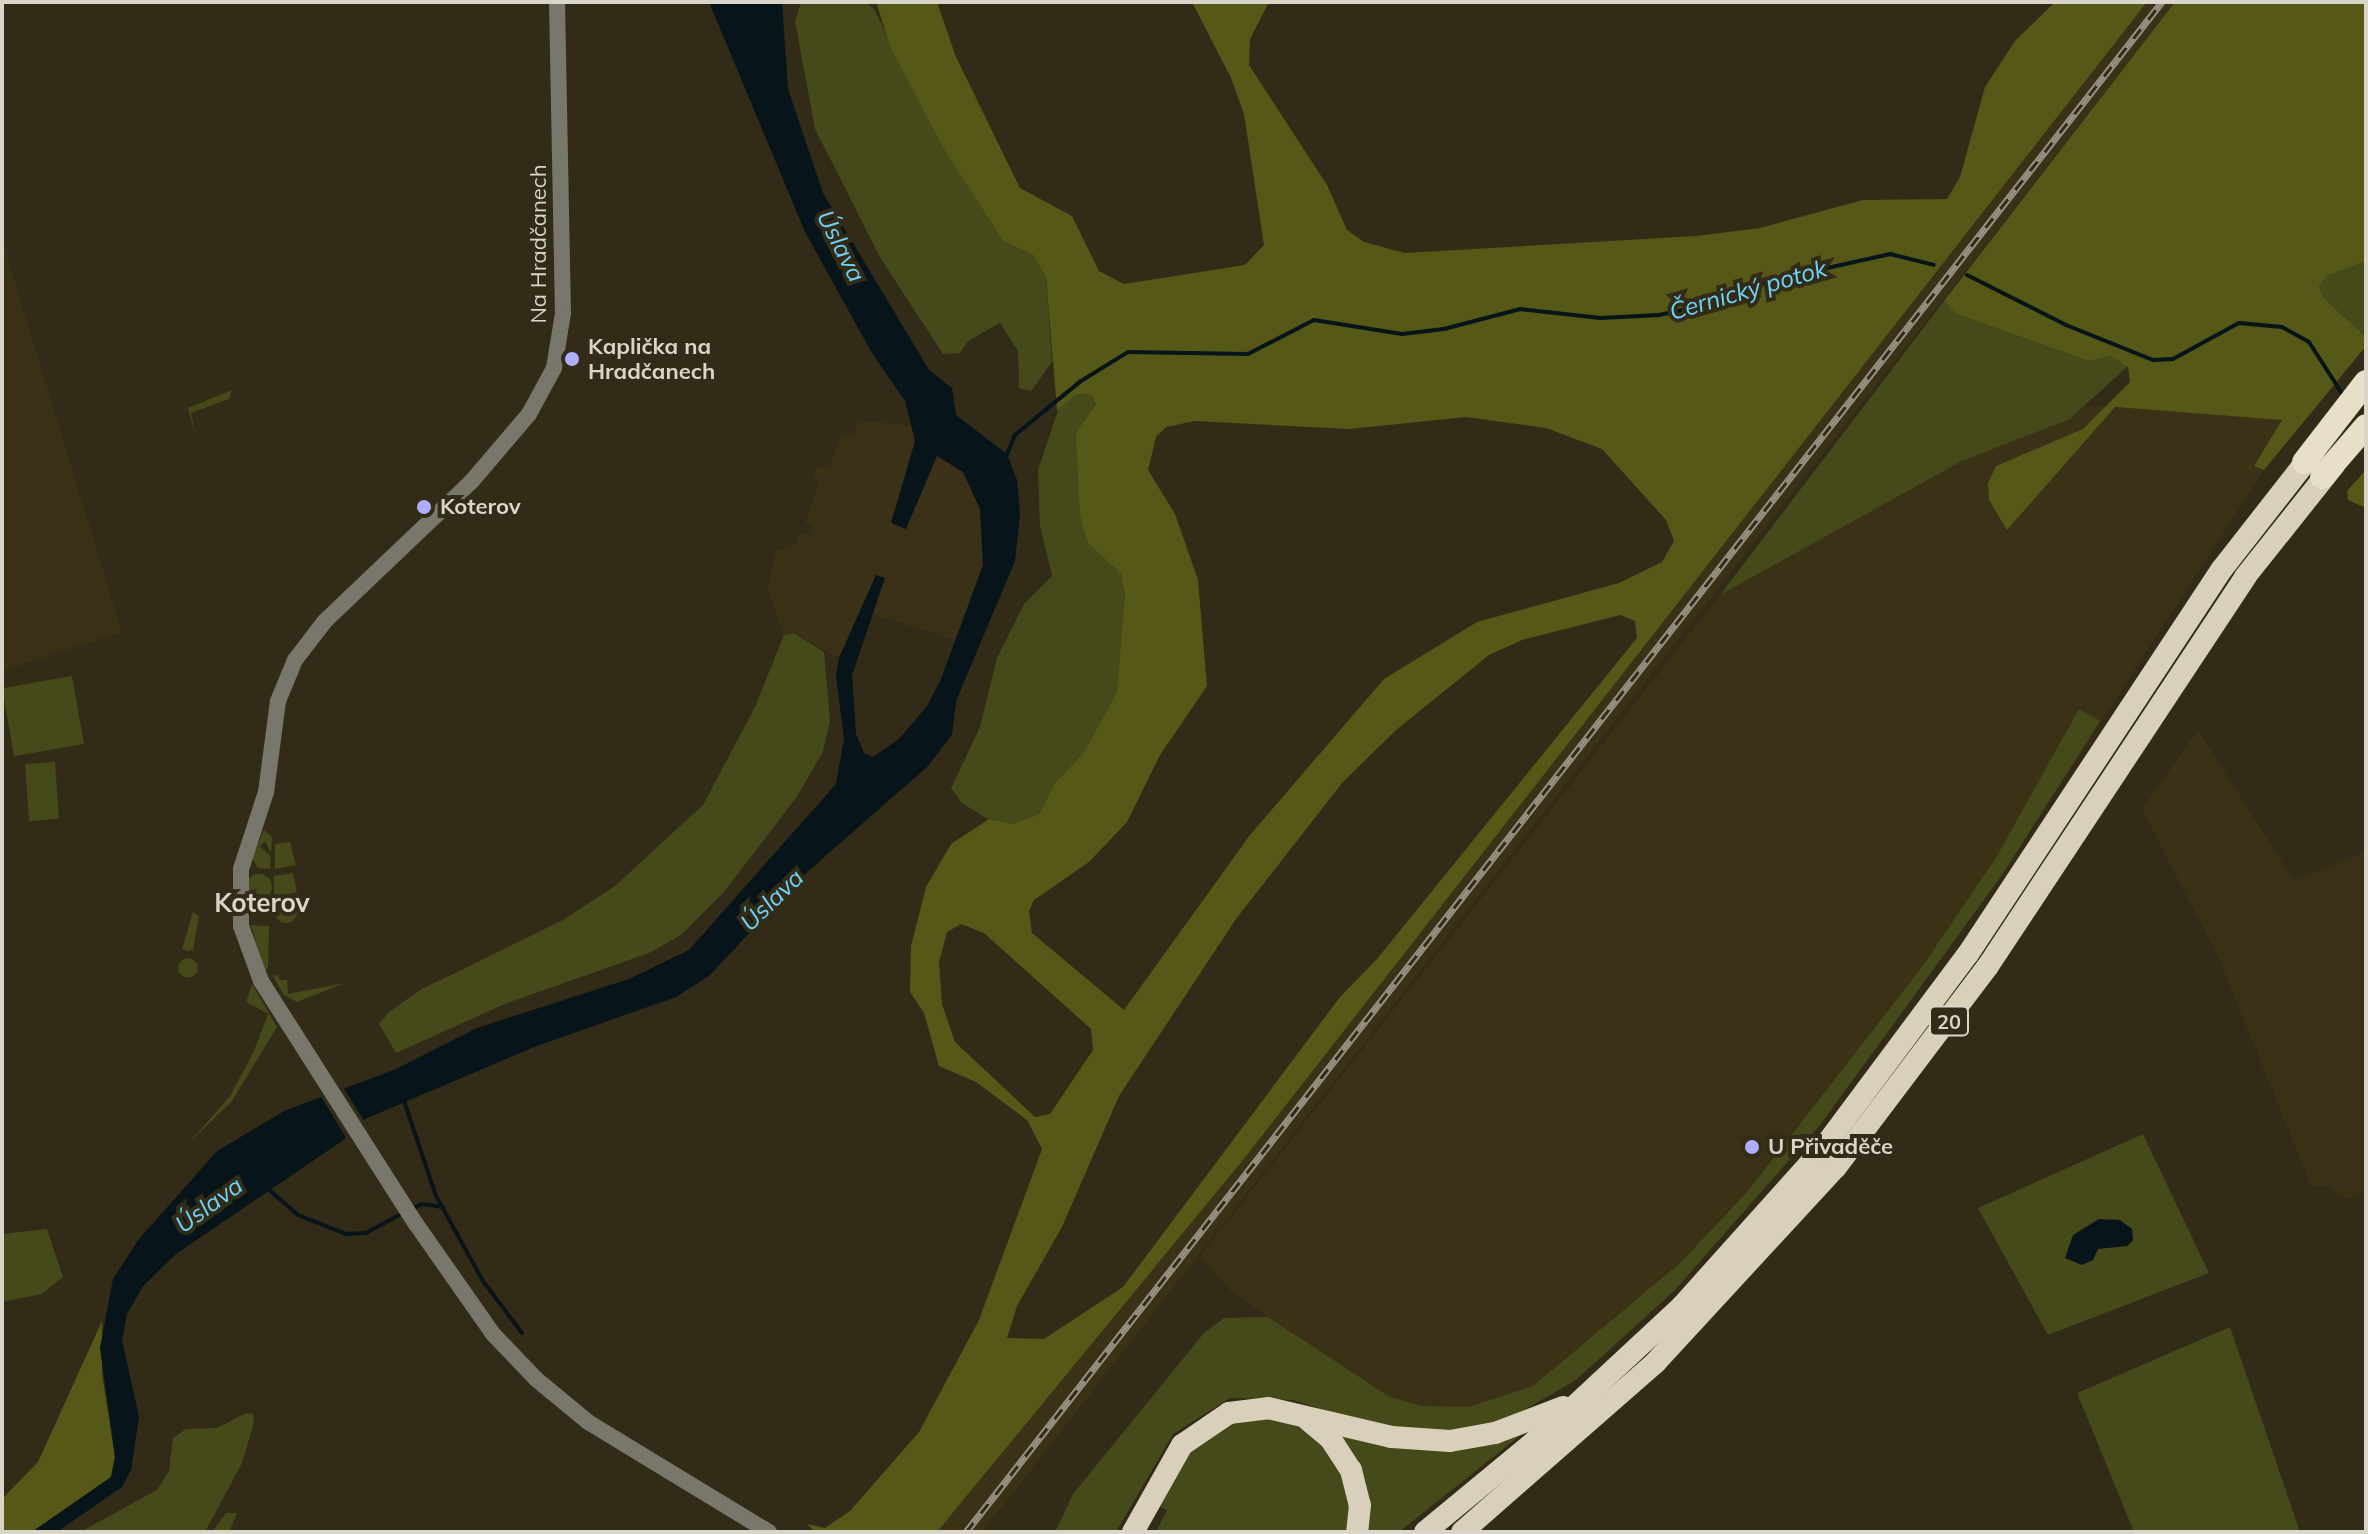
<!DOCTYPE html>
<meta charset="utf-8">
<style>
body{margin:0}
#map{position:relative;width:2368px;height:1534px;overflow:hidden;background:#322b18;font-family:Mulish,sans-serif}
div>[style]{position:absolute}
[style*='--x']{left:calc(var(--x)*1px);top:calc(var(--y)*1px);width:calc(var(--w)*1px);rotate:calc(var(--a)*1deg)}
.built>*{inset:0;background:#3a3117}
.green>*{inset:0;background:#464919;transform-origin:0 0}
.round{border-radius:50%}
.forest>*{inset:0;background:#555816}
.water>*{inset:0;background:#071419}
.pier>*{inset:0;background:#322b18}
.stream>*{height:4px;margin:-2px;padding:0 2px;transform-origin:2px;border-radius:2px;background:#071419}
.tertiary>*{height:16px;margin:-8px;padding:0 8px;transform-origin:8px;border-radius:8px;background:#79766c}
.trunk>*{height:22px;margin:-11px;padding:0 11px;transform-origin:11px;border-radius:11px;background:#d8d0ba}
.motorway>*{height:24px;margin:-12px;padding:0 12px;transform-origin:12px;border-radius:12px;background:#e7dfc7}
.rail>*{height:7px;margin-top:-3.5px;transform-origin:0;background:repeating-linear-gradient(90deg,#322b18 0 12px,#969182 0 24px);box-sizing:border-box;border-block:2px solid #969182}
.dots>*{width:22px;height:22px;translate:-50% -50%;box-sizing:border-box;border:4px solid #322b18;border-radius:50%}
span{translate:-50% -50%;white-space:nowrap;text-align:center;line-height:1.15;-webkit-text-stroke:8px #322b18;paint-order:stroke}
.shield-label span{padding:2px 6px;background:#322b18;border:2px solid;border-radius:6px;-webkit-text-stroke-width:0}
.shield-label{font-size:20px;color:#d9d5c9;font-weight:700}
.street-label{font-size:22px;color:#d9d5c9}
.poi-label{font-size:22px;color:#d9d5c9;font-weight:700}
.left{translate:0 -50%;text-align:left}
.water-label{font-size:24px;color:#6dd3fa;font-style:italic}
.quarter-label{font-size:26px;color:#d9d5c9;font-weight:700}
.frame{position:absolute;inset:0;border:4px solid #d9d5c9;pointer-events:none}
</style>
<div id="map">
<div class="built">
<i style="clip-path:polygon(2147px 2px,2175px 2px,1007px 1501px,981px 1532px,937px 1532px,1247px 1155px)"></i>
<i style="clip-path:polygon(5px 249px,122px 632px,2px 671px,2px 250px)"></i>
<i style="clip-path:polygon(2086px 405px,2283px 420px,2254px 465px,2264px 470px,2002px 875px,1820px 1125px,1770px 1182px,1520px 1406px,1402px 1409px,1231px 1291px,1200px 1256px,1720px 595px,1962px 461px,2070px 419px)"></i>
<i style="clip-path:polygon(857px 420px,914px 426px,937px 456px,963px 472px,968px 482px,980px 509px,983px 565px,956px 640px,860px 610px,839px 658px,794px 633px,784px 635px,767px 588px,776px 551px,796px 544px,798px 534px,810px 535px,813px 525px,805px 523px,819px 482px,814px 480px,816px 468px,830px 467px,840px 435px,855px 436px)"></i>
<i style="clip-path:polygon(2198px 730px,2294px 881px,2366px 851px,2366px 1192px,2350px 1198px,2336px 1195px,2329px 1185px,2311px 1186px,2220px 961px,2142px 809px)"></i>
</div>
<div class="green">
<i style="clip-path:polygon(801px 2px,866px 2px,874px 9px,946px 153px,1003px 241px,1033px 255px,1046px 277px,1052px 362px,1031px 391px,1019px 388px,1018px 351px,1000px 323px,968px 341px,960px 353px,943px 354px,881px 259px,815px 129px,795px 21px)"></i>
<i style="clip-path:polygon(2366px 261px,2366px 337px,2324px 298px,2319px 287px,2327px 276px)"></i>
<i style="clip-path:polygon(1944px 301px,1956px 314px,2089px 361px,2111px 356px,2128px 366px,2070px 419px,1962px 461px,1720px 595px)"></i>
<i style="clip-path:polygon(232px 390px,229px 399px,191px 413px,196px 438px,188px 408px)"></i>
<i style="clip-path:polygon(1077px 394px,1091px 395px,1096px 404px,1076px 432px,1088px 543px,1121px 574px,1125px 595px,1122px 661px,1117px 692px,1084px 752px,1054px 784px,1039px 814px,1013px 824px,986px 818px,962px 803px,951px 788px,980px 727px,997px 658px,1024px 604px,1052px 576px,1040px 526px,1038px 470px,1060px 404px)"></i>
<i style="clip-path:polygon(794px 633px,824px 652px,830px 720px,823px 752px,796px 798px,724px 892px,681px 935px,649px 953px,507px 1003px,396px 1053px,379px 1024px,389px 1012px,420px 990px,563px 920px,615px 886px,703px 805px,755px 707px,784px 635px)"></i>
<i style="left:72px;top:676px;width:69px;height:71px;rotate:80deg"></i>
<i style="clip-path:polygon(2079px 709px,2100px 721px,2002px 875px,1820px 1125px,1674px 1291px,1576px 1380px,1503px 1422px,1427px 1434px,1379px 1427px,1293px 1400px,1230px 1398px,1173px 1434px,1116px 1532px,1055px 1532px,1073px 1494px,1204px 1333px,1224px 1318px,1268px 1317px,1388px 1396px,1421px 1406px,1469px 1407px,1533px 1386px,1680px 1263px,1748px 1191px,1922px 967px,1997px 856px)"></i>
<i style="left:55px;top:762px;width:57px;height:30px;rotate:86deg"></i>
<i style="clip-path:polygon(264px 830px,272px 837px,271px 853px,265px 841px,260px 846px,271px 857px,270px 869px,258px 868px,252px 858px)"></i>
<i style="clip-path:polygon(290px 842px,296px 865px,275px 869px,275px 844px)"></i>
<i style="clip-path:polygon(293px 873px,297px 892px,274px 898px,274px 876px)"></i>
<i class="round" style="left:246px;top:874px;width:26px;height:26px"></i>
<i class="round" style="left:275px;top:901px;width:22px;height:22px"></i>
<i style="clip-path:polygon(193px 912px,199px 916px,193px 950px,188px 951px,182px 949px)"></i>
<i style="clip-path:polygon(251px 925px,269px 926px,268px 969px,264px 969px)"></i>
<i class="round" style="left:178px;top:958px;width:20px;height:20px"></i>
<i style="clip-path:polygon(279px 975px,279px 980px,287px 980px,288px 994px,345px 983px,297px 1002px,283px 994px,273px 976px)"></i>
<i style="clip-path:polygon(252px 984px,277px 1027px,232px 1101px,188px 1144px,230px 1096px,253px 1053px,268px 1014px,246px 1002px)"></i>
<i style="clip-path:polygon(2143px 1134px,2209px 1273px,2048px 1335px,1978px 1208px)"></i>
<i style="clip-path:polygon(47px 1229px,63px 1277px,42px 1294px,2px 1302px,2px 1234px)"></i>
<i style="clip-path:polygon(2230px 1327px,2300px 1532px,2134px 1532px,2077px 1393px)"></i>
<i style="clip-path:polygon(246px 1413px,253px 1414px,254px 1423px,242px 1463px,205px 1532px,80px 1532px,157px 1490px,169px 1471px,173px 1438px,186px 1429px,217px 1428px)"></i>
<i style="clip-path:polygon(1252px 1416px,1284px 1419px,1326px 1443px,1350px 1487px,1349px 1532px,1156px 1532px,1167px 1510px,1160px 1507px,1166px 1484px,1205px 1432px)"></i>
<i style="clip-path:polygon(1527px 1430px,1399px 1532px,1367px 1532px,1366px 1482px,1357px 1459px,1337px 1431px)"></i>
<i style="clip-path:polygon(226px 1513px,237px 1513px,229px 1532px,212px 1532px)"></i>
</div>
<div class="forest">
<i style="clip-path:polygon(evenodd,876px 2px,937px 2px,956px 57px,1020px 188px,1072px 216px,1099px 271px,1124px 284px,1245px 265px,1264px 245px,1244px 114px,1231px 78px,1192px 2px,1269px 2px,1250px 39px,1249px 65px,1327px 185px,1347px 230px,1364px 242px,1405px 253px,1696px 236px,1760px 228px,1863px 200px,1947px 199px,1960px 177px,1985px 87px,2015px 41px,2055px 2px,2147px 2px,1247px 1155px,937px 1532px,815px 1532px,807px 1524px,825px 1528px,850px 1511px,919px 1432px,979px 1320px,1042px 1149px,1027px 1120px,976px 1082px,939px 1066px,924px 1013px,910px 992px,911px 946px,926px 887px,951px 844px,989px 819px,1013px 824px,1039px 814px,1054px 784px,1084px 752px,1117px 692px,1125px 595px,1121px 574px,1088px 543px,1080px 515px,1076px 432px,1096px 404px,1091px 395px,1077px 394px,1057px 410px,1046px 277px,1033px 255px,1003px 241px,946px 153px,891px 48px,876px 2px,1466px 417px,1546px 428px,1602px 449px,1666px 520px,1674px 541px,1662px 562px,1619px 583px,1477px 622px,1384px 679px,1250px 835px,1124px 1010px,1032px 933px,1029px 911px,1034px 900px,1089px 862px,1127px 822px,1160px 755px,1207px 686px,1198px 580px,1175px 514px,1148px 470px,1156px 437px,1166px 427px,1195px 421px,1349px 429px,1466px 417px,876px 2px,1620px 615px,1635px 621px,1637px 638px,1377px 959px,1340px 997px,1123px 1287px,1044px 1339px,1007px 1338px,1017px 1306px,1062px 1227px,1119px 1096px,1236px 919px,1342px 783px,1396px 730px,1489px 655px,1522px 640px,1620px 615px,876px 2px,961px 924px,984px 933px,1091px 1029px,1093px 1050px,1050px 1114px,1035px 1117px,955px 1042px,942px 1004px,939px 962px,947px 932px,961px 924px)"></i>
<i style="clip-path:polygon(2175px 2px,2366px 2px,2366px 261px,2327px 276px,2319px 287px,2324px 298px,2366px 337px,2366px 346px,2264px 470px,2254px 466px,2282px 420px,2115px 407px,2007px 530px,1989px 500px,1988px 483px,1996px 466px,2083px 429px,2130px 382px,2128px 367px,2111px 356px,2089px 361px,1956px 314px,1944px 301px)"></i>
<i style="clip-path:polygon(2366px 470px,2366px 508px,2348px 500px,2347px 491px)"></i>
<i style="clip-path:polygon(102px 1321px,102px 1374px,115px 1457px,111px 1477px,32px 1532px,2px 1532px,2px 1499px,38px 1462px)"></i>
</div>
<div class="water">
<i style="clip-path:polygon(709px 2px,782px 2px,788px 89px,823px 193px,929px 370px,952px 388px,956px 415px,1007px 454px,1017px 480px,1020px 514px,1015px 561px,956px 701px,952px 735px,927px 767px,805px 874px,709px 976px,676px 997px,534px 1047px,365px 1119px,342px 1141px,176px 1254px,143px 1286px,127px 1314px,122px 1340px,139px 1417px,131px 1470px,122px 1487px,57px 1532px,32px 1532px,111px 1477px,115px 1457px,100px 1348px,113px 1279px,139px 1239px,217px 1151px,286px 1110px,394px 1070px,477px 1028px,629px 979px,689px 950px,836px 784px,844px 739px,836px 676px,839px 658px,876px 575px,885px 578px,852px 675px,856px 734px,864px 753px,873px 757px,899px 739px,927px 706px,941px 679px,983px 565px,980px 509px,963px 472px,937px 456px,906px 529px,891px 523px,915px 441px,905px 401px,872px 353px,805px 232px)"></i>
<i style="clip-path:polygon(2099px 1219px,2120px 1220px,2132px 1229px,2133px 1240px,2127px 1246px,2098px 1249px,2093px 1260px,2082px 1265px,2065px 1258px,2073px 1235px)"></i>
</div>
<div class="pier">
<i style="clip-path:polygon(341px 1084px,366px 1124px,348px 1141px,319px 1093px)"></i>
</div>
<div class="stream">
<i style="--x:1967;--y:275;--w:111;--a:26.8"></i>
<i style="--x:2066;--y:325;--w:94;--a:21.9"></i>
<i style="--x:2153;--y:360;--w:20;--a:-3"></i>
<i style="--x:2173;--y:359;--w:75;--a:-28.6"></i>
<i style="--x:2239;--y:323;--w:43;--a:5.3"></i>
<i style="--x:2282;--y:327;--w:31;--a:29"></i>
<i style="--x:2309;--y:342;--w:63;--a:57.3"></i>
<i style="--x:1006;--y:457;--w:24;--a:-68"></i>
<i style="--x:1015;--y:435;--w:85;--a:-39.3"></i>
<i style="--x:1081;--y:381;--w:55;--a:-31.7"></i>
<i style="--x:1128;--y:352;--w:120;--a:1"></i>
<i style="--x:1248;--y:354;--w:74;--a:-27.3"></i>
<i style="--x:1314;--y:320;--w:89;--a:9"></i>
<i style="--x:1402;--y:334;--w:42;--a:-6.8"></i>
<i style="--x:1444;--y:329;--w:79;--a:-14.7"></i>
<i style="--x:1520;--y:309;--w:81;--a:6.4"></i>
<i style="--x:1600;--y:318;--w:59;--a:-2.9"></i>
<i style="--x:1659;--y:315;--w:44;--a:-11.8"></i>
<i style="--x:1702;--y:306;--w:76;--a:-20.1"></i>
<i style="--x:1773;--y:280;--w:120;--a:-12.5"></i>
<i style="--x:1890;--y:254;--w:45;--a:14"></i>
<i style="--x:403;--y:1098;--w:103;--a:71.4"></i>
<i style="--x:436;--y:1196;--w:97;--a:61.1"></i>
<i style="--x:483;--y:1281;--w:65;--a:53.1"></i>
<i style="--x:267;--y:1188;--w:41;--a:41.1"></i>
<i style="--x:298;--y:1215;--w:52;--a:21.6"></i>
<i style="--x:346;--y:1234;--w:20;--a:-3"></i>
<i style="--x:366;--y:1233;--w:42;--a:-28.4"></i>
<i style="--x:411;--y:1209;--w:12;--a:-24"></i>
<i style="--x:422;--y:1204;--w:21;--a:8"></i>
</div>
<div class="tertiary">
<i style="--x:557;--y:2;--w:311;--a:88.9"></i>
<i style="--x:563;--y:313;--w:56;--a:99.3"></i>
<i style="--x:554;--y:368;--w:52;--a:118.5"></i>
<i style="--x:529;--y:414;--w:88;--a:130.4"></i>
<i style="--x:472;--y:481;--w:203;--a:136.4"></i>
<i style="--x:325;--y:621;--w:49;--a:127.6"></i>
<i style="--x:295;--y:660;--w:44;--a:112.5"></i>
<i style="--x:278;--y:701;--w:92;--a:97.5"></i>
<i style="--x:266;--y:792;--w:81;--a:108"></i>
<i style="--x:241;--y:869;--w:57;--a:90"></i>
<i style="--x:241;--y:926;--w:59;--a:70"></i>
<i style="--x:261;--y:981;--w:288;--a:57.5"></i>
<i style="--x:416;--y:1224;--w:134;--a:55"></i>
<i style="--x:493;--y:1334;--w:62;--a:46.3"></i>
<i style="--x:536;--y:1379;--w:67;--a:39.6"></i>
<i style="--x:588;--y:1422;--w:212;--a:31.3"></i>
</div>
<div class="trunk">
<i style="--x:1307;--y:1419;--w:30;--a:40"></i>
<i style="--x:1330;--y:1438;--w:38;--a:57"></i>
<i style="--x:1351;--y:1470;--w:36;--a:76"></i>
<i style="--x:1360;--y:1505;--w:27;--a:96"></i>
<i style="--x:1133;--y:1532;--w:100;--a:-60.6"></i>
<i style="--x:1182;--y:1445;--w:57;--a:-34.2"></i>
<i style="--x:1229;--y:1413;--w:39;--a:-7"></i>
<i style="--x:1268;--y:1408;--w:127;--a:13.2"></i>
<i style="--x:1392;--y:1437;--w:58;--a:3.9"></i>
<i style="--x:1450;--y:1441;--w:46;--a:-10.1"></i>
<i style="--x:1495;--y:1433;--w:73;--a:-20.9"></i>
<i style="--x:1425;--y:1532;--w:165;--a:-39.6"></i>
<i style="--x:1552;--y:1427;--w:178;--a:-42.9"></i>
<i style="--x:1682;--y:1306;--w:208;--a:-48.1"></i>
<i style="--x:1821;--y:1151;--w:246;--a:-53.3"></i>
<i style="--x:1968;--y:954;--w:461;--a:-56.6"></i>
<i style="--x:2222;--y:569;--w:151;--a:-52"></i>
<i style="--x:1462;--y:1532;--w:257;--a:-41.2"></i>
<i style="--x:1655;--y:1363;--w:267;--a:-47.3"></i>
<i style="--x:1836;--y:1167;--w:252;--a:-52.9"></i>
<i style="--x:1988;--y:966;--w:466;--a:-56.5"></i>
<i style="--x:2245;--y:577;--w:144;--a:-51.5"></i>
</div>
<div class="motorway">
<i style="--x:2304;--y:462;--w:101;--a:-52.2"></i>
<i style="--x:2322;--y:477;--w:67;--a:-49.2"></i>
</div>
<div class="rail">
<i style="--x:966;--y:1532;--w:1942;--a:-51.99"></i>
</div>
<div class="dots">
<i style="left:572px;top:359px;background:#afaefa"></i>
<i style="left:424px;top:507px;background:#afaefa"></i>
<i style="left:1752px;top:1147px;background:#afaefa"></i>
</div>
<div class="shield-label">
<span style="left:1949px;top:1021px">20</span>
</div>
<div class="street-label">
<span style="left:539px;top:244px;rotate:-90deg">Na Hradčanech</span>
</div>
<div class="poi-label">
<span class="left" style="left:588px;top:359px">Kaplička na<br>Hradčanech</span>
<span class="left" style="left:440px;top:507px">Koterov</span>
<span class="left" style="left:1768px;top:1147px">U Přivaděče</span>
</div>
<div class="water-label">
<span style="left:841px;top:246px;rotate:63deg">Úslava</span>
<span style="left:1748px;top:290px;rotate:-16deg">Černický potok</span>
<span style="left:772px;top:900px;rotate:-44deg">Úslava</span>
<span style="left:209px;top:1205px;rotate:-36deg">Úslava</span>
</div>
<div class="quarter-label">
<span style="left:262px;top:903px">Koterov</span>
</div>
<div class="frame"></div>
</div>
